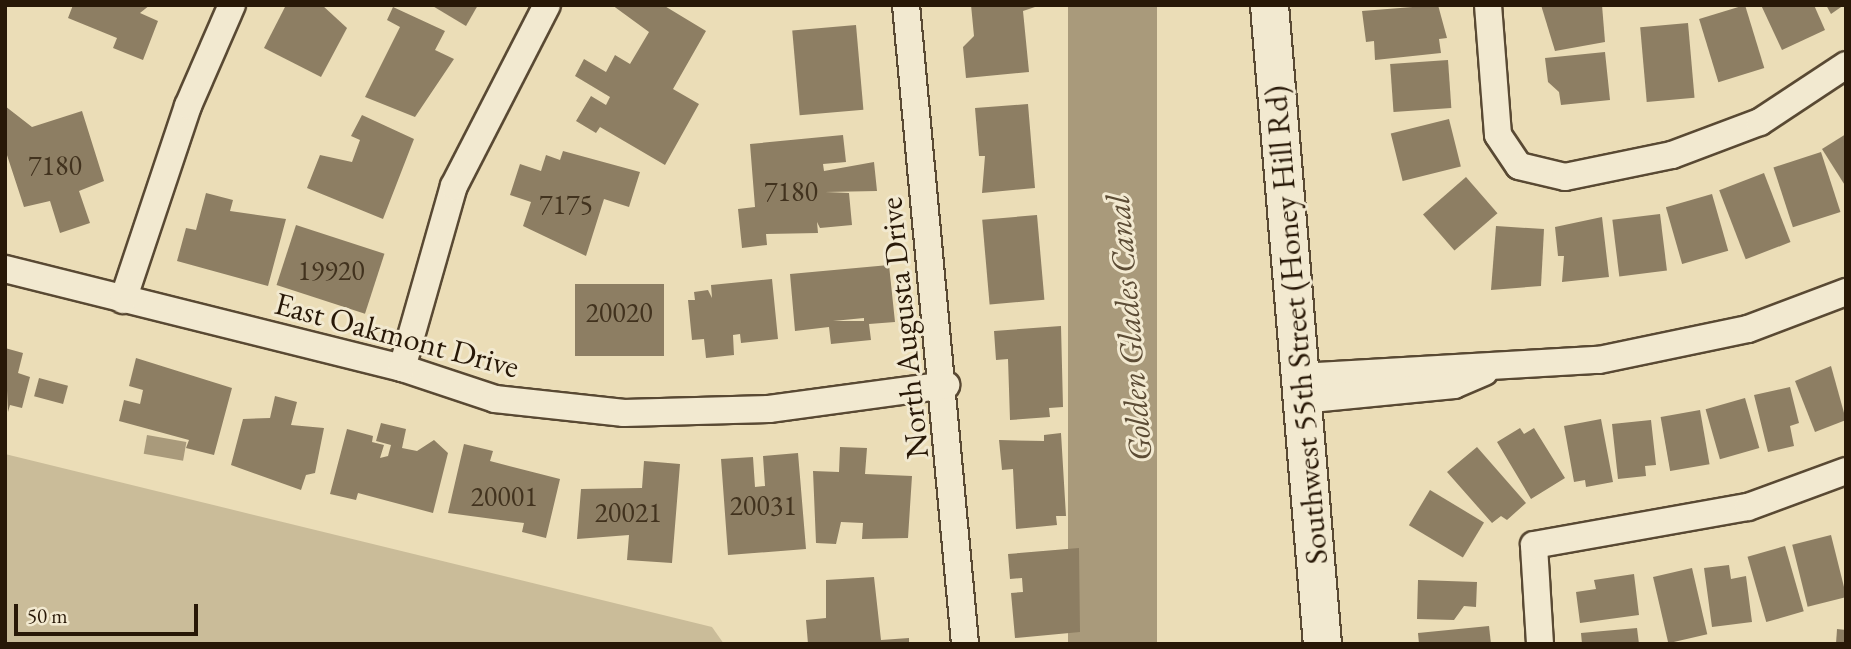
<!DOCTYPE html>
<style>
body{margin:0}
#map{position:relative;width:1851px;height:649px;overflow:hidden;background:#ebddb7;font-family:"EB Garamond",serif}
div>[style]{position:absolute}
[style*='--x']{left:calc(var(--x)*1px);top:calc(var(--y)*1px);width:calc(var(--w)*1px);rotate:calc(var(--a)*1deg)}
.green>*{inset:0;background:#cabc99}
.water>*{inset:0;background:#a99a7b;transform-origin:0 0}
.building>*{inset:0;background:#8d7e63;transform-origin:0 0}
.roads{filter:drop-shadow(2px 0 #594933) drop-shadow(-2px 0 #594933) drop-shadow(0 2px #594933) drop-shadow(0 -2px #594933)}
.street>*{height:26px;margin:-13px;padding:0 13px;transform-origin:13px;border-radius:13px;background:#f2e9d0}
.secondary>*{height:37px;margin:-18.5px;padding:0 18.5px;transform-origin:18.5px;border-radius:18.5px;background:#f2e9d0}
span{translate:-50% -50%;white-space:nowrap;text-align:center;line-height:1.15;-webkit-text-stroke:6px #f2e9d0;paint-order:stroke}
.number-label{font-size:28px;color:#41321e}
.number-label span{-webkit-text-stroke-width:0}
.street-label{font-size:32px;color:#281807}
.water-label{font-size:33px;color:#5c4c35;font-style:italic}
.frame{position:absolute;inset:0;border:7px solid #281807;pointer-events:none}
.scale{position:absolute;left:14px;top:604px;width:184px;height:32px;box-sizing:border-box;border:4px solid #281807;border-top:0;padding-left:9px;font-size:21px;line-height:24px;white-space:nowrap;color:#281807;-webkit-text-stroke:5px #f2e9d0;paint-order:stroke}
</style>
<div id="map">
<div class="green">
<i style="clip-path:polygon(5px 454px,712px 627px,724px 644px,5px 644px)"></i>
</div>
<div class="water">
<i style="left:1068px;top:5px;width:89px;height:642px"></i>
<i style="left:147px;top:435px;width:40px;height:19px;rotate:10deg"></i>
</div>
<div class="building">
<i style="clip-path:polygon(73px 5px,150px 5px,140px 13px,158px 21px,143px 60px,113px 48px,117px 38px,68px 18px)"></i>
<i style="clip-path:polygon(286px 5px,322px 5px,347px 28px,321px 77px,264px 48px)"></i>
<i style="clip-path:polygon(431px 5px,478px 5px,466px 26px)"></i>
<i style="clip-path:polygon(612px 5px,663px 5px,706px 31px,673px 89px,699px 104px,665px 165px,600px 127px,596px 133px,576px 121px,591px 96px,606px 105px,610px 97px,575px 76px,584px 59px,606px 72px,615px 55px,630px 64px,649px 32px)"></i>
<i style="clip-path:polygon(971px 5px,1041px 5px,1023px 11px,1029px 72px,966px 78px,963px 47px,974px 36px)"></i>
<i style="clip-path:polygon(1438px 5px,1447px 38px,1439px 39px,1441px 53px,1375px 60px,1374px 41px,1366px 42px,1362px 11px)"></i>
<i style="clip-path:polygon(1541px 5px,1602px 5px,1605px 42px,1555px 51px)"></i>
<i style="left:1745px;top:5px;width:66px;height:48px;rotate:73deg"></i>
<i style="clip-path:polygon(1761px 5px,1814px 5px,1825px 30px,1782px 50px)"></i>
<i style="clip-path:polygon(1826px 5px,1844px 5px,1831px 14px)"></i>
<i style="clip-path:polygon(393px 7px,445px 31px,435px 50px,454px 59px,415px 117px,365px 97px,400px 27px,387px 20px)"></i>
<i style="left:1688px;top:23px;width:75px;height:48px;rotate:85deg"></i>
<i style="left:856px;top:25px;width:85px;height:64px;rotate:85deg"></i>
<i style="clip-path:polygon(1605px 52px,1610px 100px,1561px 105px,1559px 92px,1548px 82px,1545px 58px)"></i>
<i style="left:1448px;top:60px;width:48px;height:58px;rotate:86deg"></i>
<i style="clip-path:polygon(1028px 104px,1035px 188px,982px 193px,985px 156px,979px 156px,975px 108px)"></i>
<i style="clip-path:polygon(5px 106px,32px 127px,82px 111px,104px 181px,79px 191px,90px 223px,60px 233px,50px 201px,24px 207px,5px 149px)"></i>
<i style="clip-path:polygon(362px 115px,414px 139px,383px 219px,307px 188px,320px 155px,352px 162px,360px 140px,351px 136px)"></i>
<i style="left:1449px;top:119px;width:49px;height:60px;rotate:76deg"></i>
<i style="clip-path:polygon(1846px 134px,1846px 187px,1822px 149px)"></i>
<i style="clip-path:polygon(843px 135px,846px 162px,823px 164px,824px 171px,874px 162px,877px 191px,825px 192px,849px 193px,852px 225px,820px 228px,817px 222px,818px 233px,766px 234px,767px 245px,742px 248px,738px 209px,755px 207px,750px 144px)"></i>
<i style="clip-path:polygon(563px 151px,640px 172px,629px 207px,604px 199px,586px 256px,523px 226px,531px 202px,510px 195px,520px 164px,541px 171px,546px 155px,560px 160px)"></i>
<i style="left:1821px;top:152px;width:63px;height:50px;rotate:72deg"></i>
<i style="left:1764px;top:173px;width:74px;height:48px;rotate:69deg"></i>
<i style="left:1466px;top:177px;width:48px;height:57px;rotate:49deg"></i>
<i style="clip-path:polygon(206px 193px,233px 200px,230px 211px,286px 219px,268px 286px,177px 261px,186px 228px,196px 230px)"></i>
<i style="left:1712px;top:194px;width:59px;height:48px;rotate:74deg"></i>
<i style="left:1660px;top:214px;width:57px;height:48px;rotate:83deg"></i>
<i style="left:1037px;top:215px;width:85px;height:55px;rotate:85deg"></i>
<i style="clip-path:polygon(1602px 217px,1609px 277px,1562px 282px,1564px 256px,1558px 256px,1555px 227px)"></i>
<i style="left:296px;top:225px;width:93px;height:63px;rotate:18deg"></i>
<i style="clip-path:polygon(1496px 226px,1544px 229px,1541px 286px,1491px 290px)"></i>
<i style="clip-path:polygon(evenodd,889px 265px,895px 322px,869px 324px,871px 340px,831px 344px,829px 327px,795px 331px,790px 274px,889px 265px,864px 318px,864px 321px,833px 321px,864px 318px)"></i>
<i style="clip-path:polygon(772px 279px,778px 339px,741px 343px,740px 334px,733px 335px,734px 355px,706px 358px,704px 339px,692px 340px,688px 300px,695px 300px,694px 292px,708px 290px,712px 298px,711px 285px)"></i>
<i style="left:575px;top:284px;width:89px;height:72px"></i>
<i style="clip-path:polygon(1061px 326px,1063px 407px,1049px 408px,1050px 417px,1010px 420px,1008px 359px,996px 360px,994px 331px)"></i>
<i style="clip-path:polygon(5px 348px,23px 353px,18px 373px,30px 377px,22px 408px,10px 405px,8px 412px)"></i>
<i style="clip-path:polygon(136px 358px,232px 388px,214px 455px,186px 448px,189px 440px,119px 421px,124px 400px,140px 404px,143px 390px,129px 386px)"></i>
<i style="clip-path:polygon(1831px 366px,1846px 420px,1815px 432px,1795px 381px)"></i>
<i style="left:39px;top:378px;width:30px;height:19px;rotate:15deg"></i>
<i style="clip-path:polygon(1790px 387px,1799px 423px,1790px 426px,1794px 446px,1768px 452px,1754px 395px)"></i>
<i style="clip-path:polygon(275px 396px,297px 402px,291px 425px,324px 428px,315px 473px,306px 475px,301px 490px,231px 465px,243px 419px,270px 418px)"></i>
<i style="left:1745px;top:398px;width:52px;height:41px;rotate:74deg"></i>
<i style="left:1700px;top:410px;width:55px;height:40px;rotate:80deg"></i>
<i style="clip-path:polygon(1601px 419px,1613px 482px,1586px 487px,1585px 480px,1574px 482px,1564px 426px)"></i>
<i style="clip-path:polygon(1651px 420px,1656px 465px,1645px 466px,1646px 476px,1618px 479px,1612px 424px)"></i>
<i style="clip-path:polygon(381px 423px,406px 429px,402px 448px,417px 451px,434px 440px,448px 453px,433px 513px,358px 493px,356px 500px,330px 494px,347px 429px,373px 436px,372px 442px,384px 445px,380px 458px,388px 456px,391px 445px,376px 441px)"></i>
<i style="clip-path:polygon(1520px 428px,1524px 434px,1534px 428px,1565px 478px,1531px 499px,1497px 442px)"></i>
<i style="clip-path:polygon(1061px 433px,1066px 516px,1056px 516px,1057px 525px,1016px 529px,1013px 469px,1002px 470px,999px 440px,1044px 441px,1044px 435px)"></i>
<i style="clip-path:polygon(464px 444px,493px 451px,490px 461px,560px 479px,546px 538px,522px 532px,524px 523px,448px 513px)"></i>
<i style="clip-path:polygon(840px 447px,867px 448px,865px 474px,912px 476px,908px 538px,862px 539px,863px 523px,841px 522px,836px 544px,816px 543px,813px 471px,839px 472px)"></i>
<i style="clip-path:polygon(1477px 447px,1526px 503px,1507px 520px,1501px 516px,1492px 523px,1447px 472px)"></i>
<i style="clip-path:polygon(798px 453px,806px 549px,728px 555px,721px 459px,753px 457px,755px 487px,765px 486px,763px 456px)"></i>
<i style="clip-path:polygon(644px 461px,680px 464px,672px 563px,627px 560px,629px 535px,577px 539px,581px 489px,642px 488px)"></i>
<i style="left:1430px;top:490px;width:63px;height:41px;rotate:31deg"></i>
<i style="left:1831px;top:535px;width:64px;height:40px;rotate:76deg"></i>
<i style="left:1785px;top:546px;width:68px;height:39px;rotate:74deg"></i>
<i style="clip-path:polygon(1079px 548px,1080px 632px,1015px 638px,1011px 593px,1023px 592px,1022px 578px,1010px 579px,1008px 554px)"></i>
<i style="clip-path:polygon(1729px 565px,1731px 579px,1746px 576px,1752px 622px,1712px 627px,1704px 568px)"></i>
<i style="left:1692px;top:568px;width:68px;height:40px;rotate:77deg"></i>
<i style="clip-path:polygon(1634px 574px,1639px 615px,1580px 623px,1576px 592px,1596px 589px,1594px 580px)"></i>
<i style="clip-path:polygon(874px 577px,881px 640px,909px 638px,909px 644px,808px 644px,806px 620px,826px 618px,826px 580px)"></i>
<i style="clip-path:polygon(1418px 580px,1477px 582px,1476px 607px,1464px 606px,1454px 620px,1417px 619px)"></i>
<i style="clip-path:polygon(1489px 626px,1491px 644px,1419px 644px,1418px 633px)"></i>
<i style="clip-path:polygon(1637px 628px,1639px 644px,1582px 644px,1581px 633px)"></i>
<i style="clip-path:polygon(1837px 629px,1846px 630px,1846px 644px,1836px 644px)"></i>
</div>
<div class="roads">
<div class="street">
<i style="--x:906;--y:5;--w:642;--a:84.72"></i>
<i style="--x:1488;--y:5;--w:130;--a:85.6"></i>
<i style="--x:1498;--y:135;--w:37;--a:56"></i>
<i style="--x:1519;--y:166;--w:47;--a:13.4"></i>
<i style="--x:1565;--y:177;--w:109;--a:-11.6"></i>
<i style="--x:1672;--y:155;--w:94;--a:-20.6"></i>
<i style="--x:1760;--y:122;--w:103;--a:-33.5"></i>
<i style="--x:5;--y:269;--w:409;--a:14"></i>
<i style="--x:402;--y:368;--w:98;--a:18.4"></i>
<i style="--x:495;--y:399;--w:130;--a:6.2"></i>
<i style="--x:624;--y:413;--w:145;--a:-1.6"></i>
<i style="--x:769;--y:409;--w:179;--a:-7.7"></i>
<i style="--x:123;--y:300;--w:205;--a:-71.5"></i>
<i style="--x:188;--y:106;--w:110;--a:-66.5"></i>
<i style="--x:402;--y:368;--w:189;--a:-74.1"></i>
<i style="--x:454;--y:186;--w:203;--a:-62.8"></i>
<i style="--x:1300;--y:377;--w:299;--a:-3.3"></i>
<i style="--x:1599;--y:360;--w:152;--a:-11.8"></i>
<i style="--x:1748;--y:329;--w:105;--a:-20.7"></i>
<i style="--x:1301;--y:400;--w:154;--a:-5.6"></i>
<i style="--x:1454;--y:385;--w:33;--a:-23"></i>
<i style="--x:1540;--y:644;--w:99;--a:-93.5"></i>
<i style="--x:1534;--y:545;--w:217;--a:-10.1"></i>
<i style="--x:1748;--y:507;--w:104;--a:-20.2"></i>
</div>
<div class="secondary">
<i style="--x:1269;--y:5;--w:641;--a:85.26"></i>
</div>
</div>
<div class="number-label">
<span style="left:55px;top:165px">7180</span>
<span style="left:791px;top:191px">7180</span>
<span style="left:566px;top:204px">7175</span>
<span style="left:331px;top:270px">19920</span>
<span style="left:619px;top:312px">20020</span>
<span style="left:504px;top:496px">20001</span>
<span style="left:763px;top:505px">20031</span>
<span style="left:628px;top:512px">20021</span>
</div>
<div class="street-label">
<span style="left:1296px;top:325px;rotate:-95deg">Southwest 55th Street (Honey Hill Rd)</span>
<span style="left:904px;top:328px;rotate:-96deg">North Augusta Drive</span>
<span style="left:397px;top:335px;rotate:15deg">East Oakmont Drive</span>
</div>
<div class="water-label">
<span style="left:1129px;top:328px;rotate:-95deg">Golden Glades Canal</span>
</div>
<div class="frame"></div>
<div class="scale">50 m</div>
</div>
